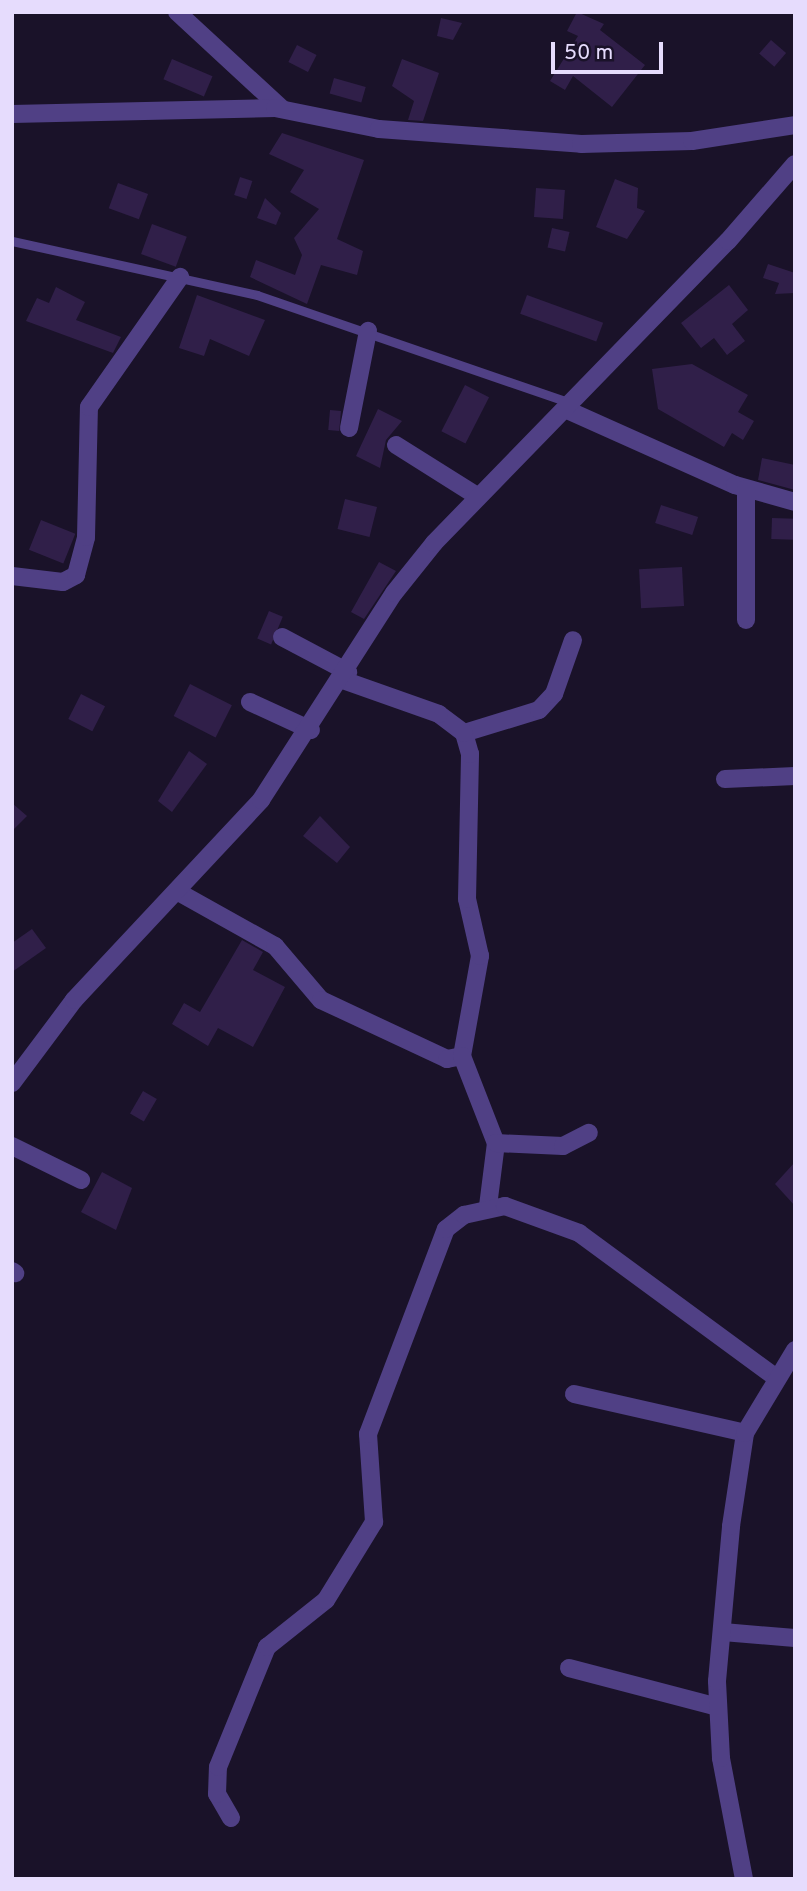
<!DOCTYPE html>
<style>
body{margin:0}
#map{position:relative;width:807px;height:1891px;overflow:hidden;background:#1a1229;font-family:Overpass,sans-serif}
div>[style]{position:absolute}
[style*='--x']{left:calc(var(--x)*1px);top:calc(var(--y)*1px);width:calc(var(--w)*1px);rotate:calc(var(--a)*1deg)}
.building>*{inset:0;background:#301f49;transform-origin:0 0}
.lane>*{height:9px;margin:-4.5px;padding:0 4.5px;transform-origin:4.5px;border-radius:4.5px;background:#504085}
.street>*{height:18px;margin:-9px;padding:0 9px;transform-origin:9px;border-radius:9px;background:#504085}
span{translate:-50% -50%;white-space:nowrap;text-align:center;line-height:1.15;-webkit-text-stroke:7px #1a1229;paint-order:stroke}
.frame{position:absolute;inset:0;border:14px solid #e6dcfd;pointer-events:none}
.scale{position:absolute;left:551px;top:42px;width:112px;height:32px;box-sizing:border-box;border:4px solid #e6dcfd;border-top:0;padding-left:9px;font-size:21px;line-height:24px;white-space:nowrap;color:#e6dcfd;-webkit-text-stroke:5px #1a1229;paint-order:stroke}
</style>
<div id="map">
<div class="building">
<i style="clip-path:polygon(577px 12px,604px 24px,600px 30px,645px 65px,612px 107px,573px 76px,565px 90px,550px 81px,578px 36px,567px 31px)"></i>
<i style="clip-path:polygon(441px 18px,462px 23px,453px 40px,437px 36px)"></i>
<i style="left:771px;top:40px;width:20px;height:18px;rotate:41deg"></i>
<i style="left:297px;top:45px;width:22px;height:19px;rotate:27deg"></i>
<i style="left:172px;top:59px;width:44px;height:22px;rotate:23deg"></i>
<i style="clip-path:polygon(402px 59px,439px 73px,423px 121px,408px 120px,414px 101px,392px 86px)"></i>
<i style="left:334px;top:78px;width:33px;height:16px;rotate:16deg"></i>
<i style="clip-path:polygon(282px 133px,364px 160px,337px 239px,363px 251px,357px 275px,321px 265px,307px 304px,250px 277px,256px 260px,295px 275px,302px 255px,294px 238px,319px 209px,290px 192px,304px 170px,269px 154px)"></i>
<i style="left:240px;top:177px;width:13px;height:19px;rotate:18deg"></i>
<i style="clip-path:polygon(615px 179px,638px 188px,637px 208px,645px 211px,627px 239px,596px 227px)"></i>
<i style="left:118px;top:183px;width:32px;height:27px;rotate:20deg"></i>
<i style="left:536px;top:188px;width:29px;height:29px;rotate:4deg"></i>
<i style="clip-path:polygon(265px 198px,281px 213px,276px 225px,257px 218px)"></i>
<i style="left:152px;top:224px;width:37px;height:32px;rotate:20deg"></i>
<i style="left:552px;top:228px;width:18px;height:20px;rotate:13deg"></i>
<i style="clip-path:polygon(768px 264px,795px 273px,795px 293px,775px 294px,779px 283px,763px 278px)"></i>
<i style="clip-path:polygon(729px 285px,748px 310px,732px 324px,745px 341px,727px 355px,714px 338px,701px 348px,681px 323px)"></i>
<i style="clip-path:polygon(56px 287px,85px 302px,76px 320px,121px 337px,113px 353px,26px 321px,37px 298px,49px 303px)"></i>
<i style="clip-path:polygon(197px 295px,265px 320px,249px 356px,210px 339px,204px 356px,179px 348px)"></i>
<i style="left:527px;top:295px;width:81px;height:20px;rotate:20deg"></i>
<i style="clip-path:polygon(692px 364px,748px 395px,738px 412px,754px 421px,743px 440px,732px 433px,724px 447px,658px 409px,652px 369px)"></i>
<i style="left:465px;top:385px;width:27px;height:52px;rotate:27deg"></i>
<i style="clip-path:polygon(378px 409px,402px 421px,386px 440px,380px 468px,356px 456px)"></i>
<i style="left:330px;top:410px;width:11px;height:20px;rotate:5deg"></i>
<i style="clip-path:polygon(762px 458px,795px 465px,795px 490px,758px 480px)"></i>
<i style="left:345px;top:499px;width:33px;height:31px;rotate:14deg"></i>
<i style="left:661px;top:505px;width:39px;height:19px;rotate:18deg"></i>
<i style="left:772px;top:518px;width:23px;height:21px;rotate:2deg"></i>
<i style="left:41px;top:520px;width:37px;height:32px;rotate:22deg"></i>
<i style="clip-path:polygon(379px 562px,396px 571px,364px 619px,351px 612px)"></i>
<i style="left:682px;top:567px;width:39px;height:43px;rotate:87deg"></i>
<i style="left:269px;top:611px;width:15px;height:30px;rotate:23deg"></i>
<i style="left:190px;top:684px;width:47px;height:36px;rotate:27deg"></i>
<i style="left:81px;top:694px;width:27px;height:28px;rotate:27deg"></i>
<i style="clip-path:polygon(189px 751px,207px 764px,172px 812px,158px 801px)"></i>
<i style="clip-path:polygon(12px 803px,27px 816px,12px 831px)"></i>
<i style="clip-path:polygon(320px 816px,350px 847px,337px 863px,303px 836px)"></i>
<i style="clip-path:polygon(32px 929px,46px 948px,12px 972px,12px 943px)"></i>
<i style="clip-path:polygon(242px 940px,263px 952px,253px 970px,285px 987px,253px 1047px,218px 1028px,208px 1046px,172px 1024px,184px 1003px,200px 1012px)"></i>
<i style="left:143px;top:1091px;width:16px;height:26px;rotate:30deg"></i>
<i style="clip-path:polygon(795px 1162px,795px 1206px,775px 1184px)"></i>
<i style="clip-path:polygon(102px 1172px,132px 1188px,116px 1230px,81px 1212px)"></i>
</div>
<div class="lane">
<i style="--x:12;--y:241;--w:251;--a:12.4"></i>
<i style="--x:257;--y:295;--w:332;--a:19"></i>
</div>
<div class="street">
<i style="--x:177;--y:12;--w:143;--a:42.7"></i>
<i style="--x:12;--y:114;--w:263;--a:-1.3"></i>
<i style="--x:275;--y:108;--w:106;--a:11.4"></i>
<i style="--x:379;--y:129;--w:203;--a:4.2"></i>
<i style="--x:581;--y:144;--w:111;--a:-1.5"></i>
<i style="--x:692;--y:141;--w:104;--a:-8.8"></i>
<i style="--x:565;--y:409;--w:186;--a:24.1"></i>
<i style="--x:735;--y:485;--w:62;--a:15.8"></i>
<i style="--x:349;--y:428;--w:99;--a:-78.9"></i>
<i style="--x:396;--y:445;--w:96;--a:32.2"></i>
<i style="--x:746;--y:489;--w:131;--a:90"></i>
<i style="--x:12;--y:576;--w:51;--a:6.7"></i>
<i style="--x:63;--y:582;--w:15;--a:-28"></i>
<i style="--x:76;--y:575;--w:39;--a:-75"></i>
<i style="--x:86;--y:537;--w:130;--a:-88.7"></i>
<i style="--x:89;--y:407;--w:159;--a:-55"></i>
<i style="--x:282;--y:637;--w:75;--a:27.9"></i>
<i style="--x:250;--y:702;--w:67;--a:24.7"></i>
<i style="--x:464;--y:733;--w:78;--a:-17"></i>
<i style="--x:539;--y:710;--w:22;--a:-47"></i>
<i style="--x:554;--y:694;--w:57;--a:-70.6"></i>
<i style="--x:725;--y:779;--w:70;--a:-2.5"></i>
<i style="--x:180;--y:893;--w:109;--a:29.2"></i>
<i style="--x:275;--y:946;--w:71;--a:49.6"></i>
<i style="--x:321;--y:1000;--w:139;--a:25.1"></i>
<i style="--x:447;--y:1059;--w:15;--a:-11"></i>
<i style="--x:462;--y:1056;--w:102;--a:-79.8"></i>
<i style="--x:480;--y:956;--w:58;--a:-102.8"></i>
<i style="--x:467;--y:899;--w:145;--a:-88.8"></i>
<i style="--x:470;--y:754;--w:22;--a:-106"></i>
<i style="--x:464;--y:733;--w:31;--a:-143"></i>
<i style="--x:439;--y:714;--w:102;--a:-160.5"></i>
<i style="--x:462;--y:1056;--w:93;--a:68.7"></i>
<i style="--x:496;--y:1143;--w:64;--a:97.2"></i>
<i style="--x:12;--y:1083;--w:104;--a:-53.2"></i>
<i style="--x:74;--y:1000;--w:274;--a:-46.9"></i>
<i style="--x:261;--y:800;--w:246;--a:-57.3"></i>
<i style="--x:394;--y:593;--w:64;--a:-51.3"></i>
<i style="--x:434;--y:543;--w:421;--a:-45.8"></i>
<i style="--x:728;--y:241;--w:102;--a:-49"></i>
<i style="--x:496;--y:1143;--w:67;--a:2.6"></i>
<i style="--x:563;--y:1146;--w:29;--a:-27"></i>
<i style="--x:12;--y:1146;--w:77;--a:26.2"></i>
<i style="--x:12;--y:1271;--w:4;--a:34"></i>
<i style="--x:574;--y:1394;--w:175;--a:12.8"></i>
<i style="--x:723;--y:1632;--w:72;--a:4.8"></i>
<i style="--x:569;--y:1668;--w:154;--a:14.7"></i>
<i style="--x:231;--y:1818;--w:28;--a:-120"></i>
<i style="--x:217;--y:1794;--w:27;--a:-88"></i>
<i style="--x:218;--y:1767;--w:130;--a:-67.8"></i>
<i style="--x:267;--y:1647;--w:75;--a:-38.5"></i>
<i style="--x:326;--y:1600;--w:92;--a:-58.4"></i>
<i style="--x:374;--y:1522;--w:88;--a:-93.9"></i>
<i style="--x:368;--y:1434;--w:219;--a:-69.2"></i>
<i style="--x:446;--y:1229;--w:23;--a:-38"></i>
<i style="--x:464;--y:1215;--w:42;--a:-12.4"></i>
<i style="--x:505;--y:1206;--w:79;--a:20"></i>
<i style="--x:579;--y:1233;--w:243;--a:36.3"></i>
<i style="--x:744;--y:1879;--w:123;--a:-100.8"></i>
<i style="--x:721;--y:1758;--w:77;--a:-93"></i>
<i style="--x:717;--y:1681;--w:156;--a:-84.8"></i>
<i style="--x:731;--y:1526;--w:94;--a:-81.4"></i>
<i style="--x:745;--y:1433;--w:97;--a:-58.9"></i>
</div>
<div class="frame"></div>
<div class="scale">50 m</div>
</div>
